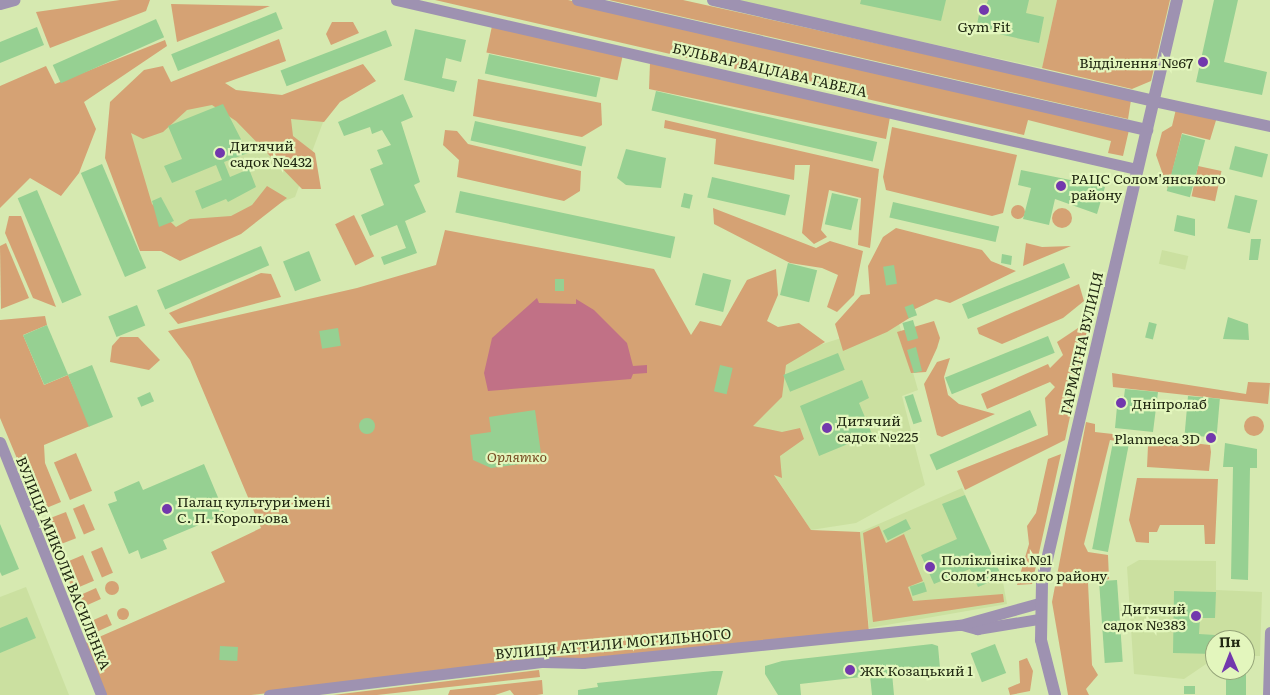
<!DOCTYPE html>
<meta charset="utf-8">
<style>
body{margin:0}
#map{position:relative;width:1270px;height:695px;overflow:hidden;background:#d6e9b0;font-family:Literata,serif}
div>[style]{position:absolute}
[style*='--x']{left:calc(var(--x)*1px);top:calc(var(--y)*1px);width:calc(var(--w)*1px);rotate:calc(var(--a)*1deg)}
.built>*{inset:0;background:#cbe0a0;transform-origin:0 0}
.green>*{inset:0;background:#d5a274;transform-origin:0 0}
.round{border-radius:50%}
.water>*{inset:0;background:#c17186}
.building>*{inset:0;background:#96d092;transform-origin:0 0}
.minor>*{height:11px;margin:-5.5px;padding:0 5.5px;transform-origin:5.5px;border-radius:5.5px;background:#9e92b1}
.tertiary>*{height:12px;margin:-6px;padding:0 6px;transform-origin:6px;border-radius:6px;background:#9e92b1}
.dots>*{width:14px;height:14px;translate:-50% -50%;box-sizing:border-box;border:2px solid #e3f6bd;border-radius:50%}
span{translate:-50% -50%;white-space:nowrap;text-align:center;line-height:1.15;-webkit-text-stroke:4.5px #e3f6bd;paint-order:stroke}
.poi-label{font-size:14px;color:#212812}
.right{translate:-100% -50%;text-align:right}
.left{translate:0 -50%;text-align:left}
.street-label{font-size:14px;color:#212812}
.park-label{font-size:14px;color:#774d23;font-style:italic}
.north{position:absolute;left:1205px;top:630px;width:50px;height:50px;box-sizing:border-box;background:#e3f6bd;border:1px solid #95a479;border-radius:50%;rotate:359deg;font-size:14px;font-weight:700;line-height:20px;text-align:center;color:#212812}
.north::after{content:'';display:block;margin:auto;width:18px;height:22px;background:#7238ad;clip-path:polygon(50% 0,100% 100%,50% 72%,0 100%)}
</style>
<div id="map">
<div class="built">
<i style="clip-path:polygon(731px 0,1057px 0,1042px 68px)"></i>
<i style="clip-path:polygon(172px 85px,328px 109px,295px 197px,165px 247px,112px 108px)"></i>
<i style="left:1162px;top:250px;width:27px;height:14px;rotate:13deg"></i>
<i style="clip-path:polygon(898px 320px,918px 390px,902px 396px,925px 485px,856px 523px,811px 530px,761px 455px,738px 371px)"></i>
<i style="clip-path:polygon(962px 488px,1002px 577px,1007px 604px,869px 628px,860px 532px)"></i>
<i style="clip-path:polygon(1139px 560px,1216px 561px,1216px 590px,1262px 592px,1260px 656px,1245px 656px,1245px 640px,1215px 640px,1215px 658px,1184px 679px,1134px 674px,1127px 567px)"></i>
<i style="clip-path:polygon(26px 587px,69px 695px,0 695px,0 597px)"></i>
</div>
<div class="green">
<i style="clip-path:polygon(120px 0,150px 0,146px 11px,50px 48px,36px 12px)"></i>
<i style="clip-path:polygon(435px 0,568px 0,1129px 130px,1123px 156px,1108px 153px,1111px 141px,1028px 120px,1024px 135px)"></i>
<i style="clip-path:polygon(609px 0,683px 0,1131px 100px,1128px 119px)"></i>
<i style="clip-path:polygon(1057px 0,1170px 0,1151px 81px,1132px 89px,1042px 68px)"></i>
<i style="clip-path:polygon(171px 4px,270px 6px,177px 42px)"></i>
<i style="clip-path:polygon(332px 22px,353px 22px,359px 33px,331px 45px,326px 34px)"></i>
<i style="left:492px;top:26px;width:134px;height:27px;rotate:12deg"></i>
<i style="clip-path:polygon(279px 39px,286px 61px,225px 83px,236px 90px,282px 95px,363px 64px,376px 81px,340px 102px,324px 122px,291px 119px,293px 136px,315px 153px,321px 189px,302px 189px,236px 121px,212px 105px,187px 110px,163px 132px,143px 139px,131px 133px,152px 204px,176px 227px,190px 219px,231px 216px,252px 205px,267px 186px,287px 198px,241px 234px,180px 261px,161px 251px,140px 251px,105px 158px,110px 102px,144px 70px,163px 66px,171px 82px)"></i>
<i style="clip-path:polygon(165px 40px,167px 46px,84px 102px,96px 129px,79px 173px,61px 196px,30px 178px,0 208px,0 86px,46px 66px,55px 84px)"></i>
<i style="clip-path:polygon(650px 63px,890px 117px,886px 139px,649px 89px)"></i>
<i style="clip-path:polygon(478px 79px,601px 103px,602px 125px,582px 137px,473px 116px)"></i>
<i style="clip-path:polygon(1176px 109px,1217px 117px,1210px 140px,1182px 133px,1168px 189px,1156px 155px,1162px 132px,1172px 126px)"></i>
<i style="clip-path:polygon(665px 120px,879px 169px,870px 248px,858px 245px,861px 198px,829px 190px,821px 230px,827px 237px,814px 244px,802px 233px,810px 165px,795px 165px,794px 180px,714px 164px,716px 139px,664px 128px)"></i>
<i style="clip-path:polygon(892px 127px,1017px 155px,1003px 213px,992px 216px,886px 190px,883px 177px)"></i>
<i style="clip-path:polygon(445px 130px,457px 131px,468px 144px,581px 171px,580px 191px,564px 201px,457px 177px,459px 160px,443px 145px)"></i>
<i style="left:1198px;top:166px;width:24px;height:31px;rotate:12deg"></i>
<i class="round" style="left:1011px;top:205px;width:14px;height:14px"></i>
<i class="round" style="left:1052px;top:208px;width:20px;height:20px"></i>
<i style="clip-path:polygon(713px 208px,816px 248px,830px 241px,863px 251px,854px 295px,837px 312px,827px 307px,838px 275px,822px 268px,790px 263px,714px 224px)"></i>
<i style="left:354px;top:215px;width:46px;height:21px;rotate:64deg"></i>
<i style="clip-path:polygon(9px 216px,21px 216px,56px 307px,33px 298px,5px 233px)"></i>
<i style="clip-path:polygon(896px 228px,982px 250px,991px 261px,1016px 271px,950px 303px,936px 299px,913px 310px,911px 317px,887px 332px,843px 351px,835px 324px,861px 295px,870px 294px,868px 266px,883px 237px)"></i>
<i style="clip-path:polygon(445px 230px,654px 269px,691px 335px,700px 321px,721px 326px,747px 280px,776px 269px,778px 295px,767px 321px,778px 327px,799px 323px,825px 342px,786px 365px,782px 397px,753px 426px,782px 432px,800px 428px,804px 439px,780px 456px,782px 478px,774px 475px,811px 530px,860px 532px,869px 633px,583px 662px,543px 660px,251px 695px,105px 695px,83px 644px,225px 582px,211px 552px,261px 528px,190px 360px,168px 331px,357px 288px,436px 265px)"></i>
<i style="clip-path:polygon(6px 243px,29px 298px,1px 309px,0 246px)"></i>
<i style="clip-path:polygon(1026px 243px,1042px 247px,1071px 246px,1023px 266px)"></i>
<i style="clip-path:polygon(261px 273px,271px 274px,281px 297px,178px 324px,169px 313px)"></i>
<i style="clip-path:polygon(1079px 284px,1084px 301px,1063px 318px,1002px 344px,979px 334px,977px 328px)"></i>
<i style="clip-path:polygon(45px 316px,47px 325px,23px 335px,44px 385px,68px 375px,90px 426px,44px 445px,45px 463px,61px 502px,39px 511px,0 418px,0 320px)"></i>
<i style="clip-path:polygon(934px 321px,940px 338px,937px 348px,926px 372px,911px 373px,897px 332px)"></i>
<i style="clip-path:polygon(1081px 326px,1089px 328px,1065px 440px,965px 490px,957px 471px,1048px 435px,1045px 398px,1055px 387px,1050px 382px,987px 409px,981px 394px,1048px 364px,1050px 368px,1063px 355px,1057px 342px)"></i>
<i style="clip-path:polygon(120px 337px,138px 337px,160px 360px,149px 370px,110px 362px,112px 346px)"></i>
<i style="clip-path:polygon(950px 358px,944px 377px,948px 395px,959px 404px,995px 414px,942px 437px,937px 435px,924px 384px,937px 362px)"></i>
<i style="clip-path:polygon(1112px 373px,1246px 394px,1248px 382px,1270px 383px,1268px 404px,1113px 387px)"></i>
<i class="round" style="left:1244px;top:416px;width:20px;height:20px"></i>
<i style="clip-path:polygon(1086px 422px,1095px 424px,1095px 432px,1210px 445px,1211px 452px,1209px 471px,1147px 467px,1148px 446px,1110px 440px,1084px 544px,1088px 552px,1108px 555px,1109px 579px,1088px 583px,1092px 665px,1098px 675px,1086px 689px,1089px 695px,1068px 695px,1052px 602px)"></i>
<i style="left:76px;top:453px;width:41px;height:24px;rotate:67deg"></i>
<i style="clip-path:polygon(1061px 454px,1032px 584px,1017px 585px,1029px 544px,1027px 526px,1036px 513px,1048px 459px)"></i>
<i style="clip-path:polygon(1137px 478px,1218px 479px,1215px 544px,1205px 544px,1204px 525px,1160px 525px,1157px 532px,1149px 532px,1149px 543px,1136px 542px,1129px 520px)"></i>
<i style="left:84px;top:504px;width:28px;height:12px;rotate:67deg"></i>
<i style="left:66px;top:512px;width:28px;height:23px;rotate:69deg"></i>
<i style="clip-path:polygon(879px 526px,886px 543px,904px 534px,923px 581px,908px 587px,913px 601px,1003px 594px,1004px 602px,873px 622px,863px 533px)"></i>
<i style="left:102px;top:547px;width:28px;height:12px;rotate:67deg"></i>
<i style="left:83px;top:555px;width:28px;height:23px;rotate:67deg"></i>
<i class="round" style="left:105px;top:581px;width:14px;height:14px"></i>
<i style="left:96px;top:588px;width:12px;height:22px;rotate:66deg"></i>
<i class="round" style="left:117px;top:608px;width:12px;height:12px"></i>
<i style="left:107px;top:614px;width:12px;height:22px;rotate:66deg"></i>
<i style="clip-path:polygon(1027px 658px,1033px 671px,1030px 691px,1010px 695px,1008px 688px,1020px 683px,1019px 661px)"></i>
<i style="clip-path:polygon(539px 670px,540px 677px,377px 695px,333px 695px)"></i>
<i style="clip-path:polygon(542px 680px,543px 694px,537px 695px,514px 695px,510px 690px,495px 695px,448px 695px,450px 690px)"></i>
</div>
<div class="water">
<i style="clip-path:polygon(537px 298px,539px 303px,576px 304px,576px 299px,594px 310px,627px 343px,633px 366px,647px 365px,647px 373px,633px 374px,631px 379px,488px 391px,484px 373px,492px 338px)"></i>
</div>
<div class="building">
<i style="clip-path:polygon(861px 0,946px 0,941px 21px,860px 4px)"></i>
<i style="clip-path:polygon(988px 0,1029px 0,1026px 13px,1044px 17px,1039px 43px,976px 29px,981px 5px,986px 6px)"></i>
<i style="clip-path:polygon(1214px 0,1238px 0,1224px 62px,1267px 72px,1262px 95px,1196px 82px)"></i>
<i style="left:276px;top:12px;width:18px;height:113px;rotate:68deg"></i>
<i style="left:156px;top:19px;width:20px;height:113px;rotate:66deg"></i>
<i style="clip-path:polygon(37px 27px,44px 45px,0 63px,0 42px)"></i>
<i style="clip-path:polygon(415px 29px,466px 40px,461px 62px,446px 58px,442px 78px,457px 81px,454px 92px,404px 80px)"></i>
<i style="left:386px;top:30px;width:17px;height:113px;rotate:69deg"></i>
<i style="left:489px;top:54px;width:114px;height:20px;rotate:12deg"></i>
<i style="left:656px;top:91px;width:227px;height:20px;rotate:13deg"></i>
<i style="clip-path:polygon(403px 94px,413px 117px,401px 122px,420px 182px,414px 185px,426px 212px,405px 221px,417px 253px,384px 265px,381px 257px,406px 248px,397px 225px,370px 236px,361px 215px,384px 205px,370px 169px,383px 164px,377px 150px,391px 145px,382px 130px,372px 134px,370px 127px,344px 136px,338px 122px)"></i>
<i style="clip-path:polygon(223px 104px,248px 153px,224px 162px,230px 177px,249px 169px,256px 187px,228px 202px,226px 199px,202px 209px,195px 191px,222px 180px,216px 165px,172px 183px,164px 166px,182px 159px,168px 126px)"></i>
<i style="left:475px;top:121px;width:114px;height:20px;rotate:13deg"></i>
<i style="left:1182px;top:134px;width:24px;height:59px;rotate:15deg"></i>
<i style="left:1235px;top:146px;width:34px;height:24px;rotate:14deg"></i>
<i style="clip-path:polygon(626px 149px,666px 158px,661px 188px,626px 185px,617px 178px)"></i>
<i style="left:102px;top:164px;width:113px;height:23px;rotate:67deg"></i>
<i style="clip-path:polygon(1021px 170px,1105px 187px,1097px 214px,1055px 199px,1049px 225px,1023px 219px,1031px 188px,1018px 185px)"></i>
<i style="left:712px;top:177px;width:80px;height:21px;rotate:13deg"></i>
<i style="left:37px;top:190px;width:114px;height:21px;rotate:67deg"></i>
<i style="left:460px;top:191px;width:220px;height:22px;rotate:12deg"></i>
<i style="left:684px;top:193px;width:9px;height:14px;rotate:13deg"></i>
<i style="left:832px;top:193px;width:27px;height:32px;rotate:13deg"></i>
<i style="left:1235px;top:195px;width:23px;height:34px;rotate:13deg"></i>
<i style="clip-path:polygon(161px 197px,174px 221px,159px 227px,152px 201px)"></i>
<i style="left:893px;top:202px;width:109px;height:16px;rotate:13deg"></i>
<i style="clip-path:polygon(1177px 215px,1195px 219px,1195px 236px,1174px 231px)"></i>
<i style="clip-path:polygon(1251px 239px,1261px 239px,1258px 260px,1249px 260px)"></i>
<i style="left:261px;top:246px;width:21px;height:113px;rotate:67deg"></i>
<i style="left:309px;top:251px;width:32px;height:28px;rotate:68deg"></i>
<i style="clip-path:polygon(1002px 254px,1012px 256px,1011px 265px,1001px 263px)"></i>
<i style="left:788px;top:263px;width:30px;height:33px;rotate:14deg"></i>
<i style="left:1064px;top:263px;width:16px;height:110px;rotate:68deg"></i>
<i style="left:894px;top:265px;width:19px;height:11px;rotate:81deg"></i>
<i style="left:703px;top:273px;width:29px;height:33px;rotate:14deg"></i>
<i style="left:555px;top:279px;width:9px;height:12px"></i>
<i style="left:913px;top:304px;width:12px;height:9px;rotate:70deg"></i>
<i style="left:137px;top:305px;width:22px;height:31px;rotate:68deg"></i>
<i style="clip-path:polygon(1228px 317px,1248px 324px,1249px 340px,1223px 339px)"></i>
<i style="left:913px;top:320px;width:19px;height:11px;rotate:74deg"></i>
<i style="left:1149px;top:322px;width:8px;height:16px;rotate:14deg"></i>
<i style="left:47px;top:325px;width:54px;height:26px;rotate:67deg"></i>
<i style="left:338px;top:328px;width:18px;height:19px;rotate:81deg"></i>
<i style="left:1048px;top:336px;width:18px;height:111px;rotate:68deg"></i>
<i style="clip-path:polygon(916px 347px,922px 371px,914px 373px,907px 350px)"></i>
<i style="left:838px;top:353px;width:18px;height:59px;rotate:68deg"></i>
<i style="left:92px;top:365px;width:56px;height:26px;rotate:68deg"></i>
<i style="left:720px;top:365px;width:13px;height:27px;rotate:13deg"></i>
<i style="clip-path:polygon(862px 380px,869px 398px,859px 403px,872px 434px,819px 456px,800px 406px)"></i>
<i style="clip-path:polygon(1125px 389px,1158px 392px,1153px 432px,1115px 428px,1118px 396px,1124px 397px)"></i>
<i style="left:150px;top:392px;width:10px;height:14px;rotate:66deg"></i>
<i style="left:913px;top:394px;width:29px;height:9px;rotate:72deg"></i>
<i style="left:1188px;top:396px;width:32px;height:39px;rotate:5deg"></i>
<i style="clip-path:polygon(535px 410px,542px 461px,491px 468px,473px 460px,470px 435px,491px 432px,489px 417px)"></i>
<i style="left:1030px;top:410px;width:17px;height:110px;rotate:66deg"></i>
<i class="round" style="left:359px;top:418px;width:16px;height:16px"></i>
<i style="left:1113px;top:442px;width:16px;height:109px;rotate:11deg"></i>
<i style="clip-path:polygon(1225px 443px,1257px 449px,1257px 468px,1250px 468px,1248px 580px,1231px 579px,1233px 467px,1223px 467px)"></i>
<i style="clip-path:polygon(204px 464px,225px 514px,163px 540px,167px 549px,141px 559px,138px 550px,129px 554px,108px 504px,117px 501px,114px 492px,139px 481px,143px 490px)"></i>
<i style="clip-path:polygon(965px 495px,1002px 577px,978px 587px,970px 569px,934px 584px,921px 555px,957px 539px,942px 504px)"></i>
<i style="left:906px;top:519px;width:11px;height:26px;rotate:63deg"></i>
<i style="clip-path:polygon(0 524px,19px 569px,2px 576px,0 572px)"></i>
<i style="left:1117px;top:580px;width:82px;height:18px;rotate:86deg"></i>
<i style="left:924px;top:582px;width:10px;height:15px;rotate:73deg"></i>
<i style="clip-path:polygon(1174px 591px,1216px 592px,1215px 618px,1200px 618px,1199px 634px,1215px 635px,1214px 654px,1173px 653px)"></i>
<i style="clip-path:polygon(27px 617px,36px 638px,0 653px,0 628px)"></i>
<i style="clip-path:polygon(932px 644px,938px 646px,940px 668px,892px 673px,894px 695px,872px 695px,870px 676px,800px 684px,801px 695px,778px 695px,765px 674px,765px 666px,782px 661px)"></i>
<i style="left:995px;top:644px;width:31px;height:26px;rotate:69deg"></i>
<i style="left:220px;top:646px;width:18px;height:14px;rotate:3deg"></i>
<i style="left:1226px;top:670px;width:20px;height:25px"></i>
<i style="clip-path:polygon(713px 671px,723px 671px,717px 695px,578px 695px,578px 690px,598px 687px,597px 683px)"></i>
<i style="left:1184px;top:686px;width:11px;height:8px"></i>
</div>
<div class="minor">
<i style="--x:396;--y:0;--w:760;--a:12.85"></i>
<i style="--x:0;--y:4;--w:15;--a:-16"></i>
<i style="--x:1154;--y:101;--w:119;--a:12.2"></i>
<i style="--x:0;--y:442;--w:272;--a:68.2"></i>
<i style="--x:962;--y:625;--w:16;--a:15"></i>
<i style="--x:977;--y:629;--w:63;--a:-9.2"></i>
<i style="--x:269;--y:695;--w:276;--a:-6.9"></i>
<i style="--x:543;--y:662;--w:40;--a:1.4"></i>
<i style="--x:583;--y:663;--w:379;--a:-5.8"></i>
<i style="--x:960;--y:625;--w:82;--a:-15.6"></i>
<i style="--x:1268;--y:695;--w:63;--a:-88.2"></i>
</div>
<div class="tertiary">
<i style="--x:578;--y:0;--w:584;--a:12.87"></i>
<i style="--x:713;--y:0;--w:452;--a:12.9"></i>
<i style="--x:1055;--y:695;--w:57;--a:-104.3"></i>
<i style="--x:1041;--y:640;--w:59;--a:-89"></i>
<i style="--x:1042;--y:581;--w:596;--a:-76.92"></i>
</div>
<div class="dots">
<i style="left:984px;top:10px;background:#7238ad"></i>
<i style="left:1203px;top:62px;background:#7238ad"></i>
<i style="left:220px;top:153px;background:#7238ad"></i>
<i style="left:1061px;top:186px;background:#7238ad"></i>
<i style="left:1121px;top:403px;background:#7238ad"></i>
<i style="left:827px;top:428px;background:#7238ad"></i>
<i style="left:1211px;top:438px;background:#7238ad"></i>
<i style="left:167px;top:509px;background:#7238ad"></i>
<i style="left:930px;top:567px;background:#7238ad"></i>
<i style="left:1196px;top:616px;background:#7238ad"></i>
<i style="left:850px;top:670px;background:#7238ad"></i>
</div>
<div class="poi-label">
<span style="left:984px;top:26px">Gym Fit</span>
<span class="right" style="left:1193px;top:62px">Відділення №67</span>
<span class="left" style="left:230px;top:153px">Дитячий<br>садок №432</span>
<span class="left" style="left:1071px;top:186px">РАЦС Солом'янського<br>району</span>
<span class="left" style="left:1132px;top:403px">Дніпролаб</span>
<span class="left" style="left:837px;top:428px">Дитячий<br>садок №225</span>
<span class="right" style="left:1200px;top:438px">Planmeca 3D</span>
<span class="left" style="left:177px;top:509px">Палац культури імені<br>С. П. Корольова</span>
<span class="left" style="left:941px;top:567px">Поліклініка №1<br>Солом'янського району</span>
<span class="right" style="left:1186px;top:616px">Дитячий<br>садок №383</span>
<span class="left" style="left:860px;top:670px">ЖК Козацький 1</span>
</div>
<div class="street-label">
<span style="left:770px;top:69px;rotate:13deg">БУЛЬВАР ВАЦЛАВА ГАВЕЛА</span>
<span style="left:1081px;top:343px;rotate:-77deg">ГАРМАТНА ВУЛИЦЯ</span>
<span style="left:64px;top:563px;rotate:68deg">ВУЛИЦЯ МИКОЛИ ВАСИЛЕНКА</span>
<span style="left:613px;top:643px;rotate:-5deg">ВУЛИЦЯ АТТИЛИ МОГИЛЬНОГО</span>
</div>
<div class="park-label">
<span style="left:517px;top:456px">Орлятко</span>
</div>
<div class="north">Пн</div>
</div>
